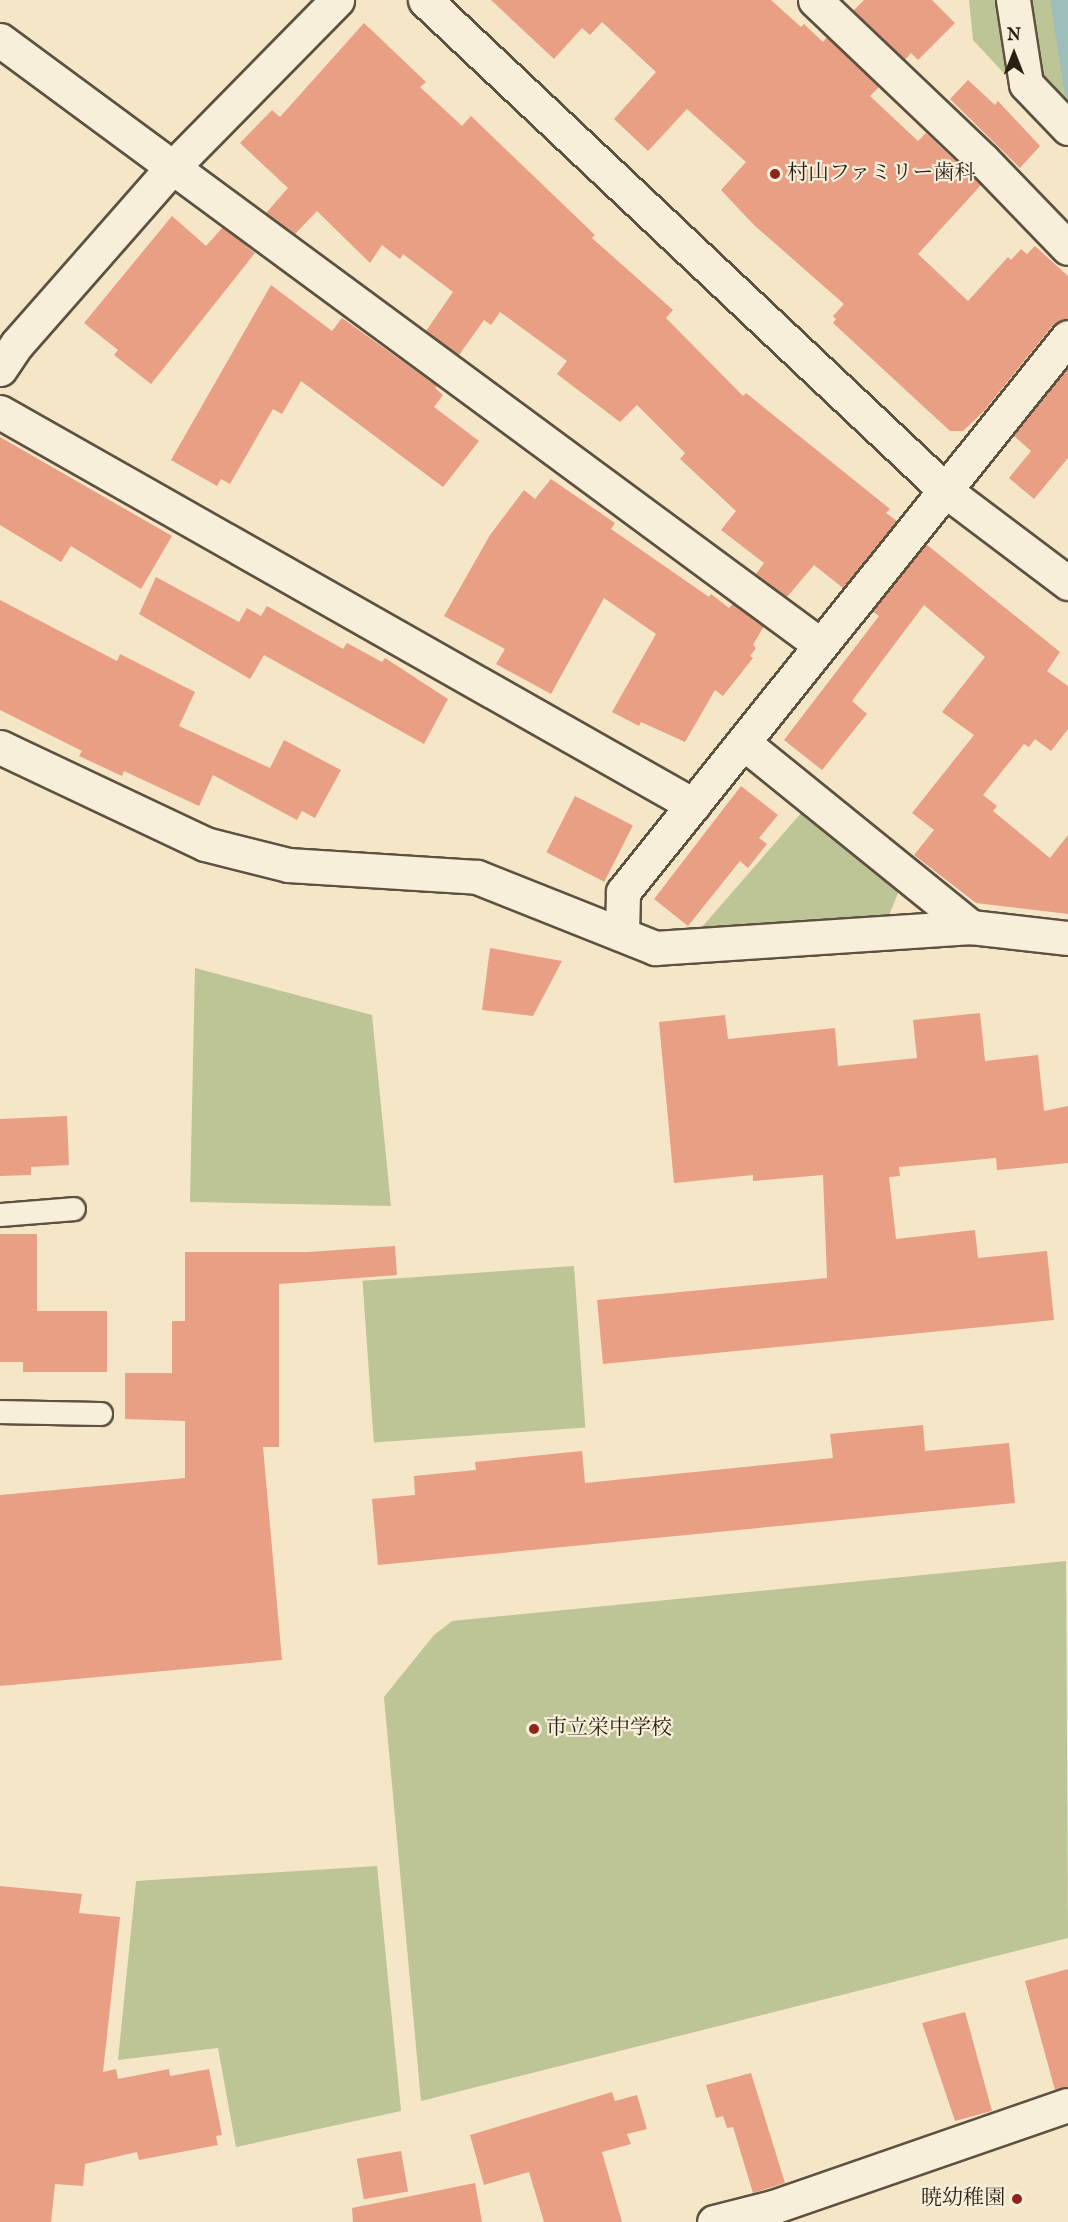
<!DOCTYPE html>
<meta charset="utf-8">
<style>
body{margin:0}
#map{position:relative;width:1068px;height:2222px;overflow:hidden;background:#f5e6c8;font-family:"IM FELL English","Noto Serif JP",serif}
div>[style]{position:absolute}
[style*='--x']{left:calc(var(--x)*1px);top:calc(var(--y)*1px);width:calc(var(--w)*1px);rotate:calc(var(--a)*1deg)}
.green>*{inset:0;background:#bdc495;transform-origin:0 0}
.water>*{inset:0;background:#9dbebb}
.building>*{inset:0;background:#e89f83;transform-origin:0 0}
.roads{filter:drop-shadow(2px 0 #5d5140) drop-shadow(-2px 0 #5d5140) drop-shadow(0 2px #5d5140) drop-shadow(0 -2px #5d5140)}
.service>*{height:22px;margin:-11px;padding:0 11px;transform-origin:11px;border-radius:11px;background:#f8efdb}
.pedestrian>*{height:33px;margin:-16.5px;padding:0 16.5px;transform-origin:16.5px;border-radius:16.5px;background:#f8efdb}
.minor>*{height:33px;margin:-16.5px;padding:0 16.5px;transform-origin:16.5px;border-radius:16.5px;background:#f8efdb}
.tertiary>*{height:33px;margin:-16.5px;padding:0 16.5px;transform-origin:16.5px;border-radius:16.5px;background:#f8efdb}
.dots>*{width:16px;height:16px;translate:-50% -50%;box-sizing:border-box;border:3px solid #f8efdb;border-radius:50%}
span{translate:-50% -50%;white-space:nowrap;text-align:center;line-height:1.15;-webkit-text-stroke:4.5px #f8efdb;paint-order:stroke}
.poi-label{font-size:21px;color:#2a1f13}
.left{translate:0 -50%;text-align:left}
.right{translate:-100% -50%;text-align:right}
.north{position:absolute;left:984px;top:24px;width:60px;height:60px;-webkit-text-stroke:4px #f8efdb;paint-order:stroke;rotate:0deg;font-size:16px;font-weight:700;line-height:24px;text-align:center;color:#2a1f13}
.north::after{content:'';display:block;margin:auto;width:21px;height:27px;background:#2a1f13;clip-path:polygon(50% 0,100% 100%,50% 72%,0 100%)}
</style>
<div id="map">
<div class="green">
<i style="clip-path:polygon(969px 0,1068px 0,1068px 142px,973px 40px)"></i>
<i style="clip-path:polygon(802px 812px,900px 888px,888px 918px,702px 927px)"></i>
<i style="clip-path:polygon(195px 968px,372px 1015px,391px 1206px,190px 1202px)"></i>
<i style="left:574px;top:1266px;width:162px;height:212px;rotate:86deg"></i>
<i style="clip-path:polygon(1066px 1561px,1068px 1938px,421px 2101px,384px 1697px,434px 1635px,452px 1621px)"></i>
<i style="clip-path:polygon(377px 1866px,401px 2111px,236px 2147px,218px 2048px,118px 2060px,136px 1881px)"></i>
</div>
<div class="water">
<i style="clip-path:polygon(1050px 0,1068px 0,1068px 98px,1065px 95px)"></i>
</div>
<div class="building">
<i style="clip-path:polygon(491px 0,771px 0,801px 27px,804px 24px,823px 42px,827px 37px,879px 87px,870px 96px,918px 141px,926px 133px,981px 185px,918px 254px,968px 301px,1008px 257px,1011px 260px,1021px 249px,1027px 254px,1035px 246px,1068px 276px,1068px 319px,1053px 325px,984px 411px,963px 431px,950px 431px,833px 323px,836px 319px,833px 316px,844px 304px,754px 225px,721px 190px,746px 162px,687px 109px,648px 151px,614px 119px,656px 72px,602px 22px,590px 35px,582px 28px,554px 59px)"></i>
<i style="clip-path:polygon(864px 0,932px 0,955px 23px,918px 60px,911px 53px,905px 60px,853px 11px)"></i>
<i style="clip-path:polygon(364px 23px,426px 82px,420px 87px,462px 126px,471px 116px,595px 235px,592px 238px,673px 310px,666px 318px,743px 396px,746px 393px,890px 509px,886px 513px,897px 521px,843px 588px,814px 565px,787px 597px,756px 574px,764px 563px,721px 530px,736px 511px,680px 459px,685px 453px,637px 405px,620px 422px,557px 374px,567px 361px,500px 312px,491px 325px,484px 320px,459px 355px,426px 331px,453px 292px,403px 254px,400px 259px,382px 245px,370px 263px,317px 211px,295px 234px,266px 213px,288px 188px,240px 143px,272px 110px,280px 117px)"></i>
<i style="clip-path:polygon(968px 80px,995px 105px,998px 101px,1040px 146px,1020px 168px,950px 99px)"></i>
<i style="clip-path:polygon(172px 216px,206px 246px,223px 227px,255px 253px,151px 384px,114px 355px,118px 350px,84px 323px)"></i>
<i style="clip-path:polygon(271px 285px,332px 331px,342px 318px,437px 386px,435px 388px,443px 395px,434px 407px,479px 441px,443px 487px,301px 381px,282px 414px,273px 409px,230px 484px,221px 479px,217px 486px,171px 460px)"></i>
<i style="clip-path:polygon(1068px 367px,1068px 458px,1034px 499px,1009px 478px,1031px 451px,1013px 435px)"></i>
<i style="clip-path:polygon(0 437px,172px 536px,141px 589px,71px 546px,61px 562px,0 525px)"></i>
<i style="clip-path:polygon(551px 479px,615px 523px,611px 529px,709px 597px,711px 594px,729px 608px,733px 604px,764px 626px,753px 645px,756px 648px,750px 656px,753px 658px,723px 696px,715px 690px,685px 742px,641px 722px,639px 726px,612px 712px,656px 634px,604px 598px,551px 694px,496px 664px,505px 649px,444px 616px,490px 535px,524px 490px,535px 499px)"></i>
<i style="clip-path:polygon(926px 544px,1060px 652px,1047px 671px,1068px 686px,1068px 729px,1051px 751px,1035px 739px,1029px 747px,1024px 744px,983px 795px,997px 806px,993px 811px,1050px 858px,1068px 835px,1068px 914px,976px 903px,914px 855px,934px 830px,912px 813px,974px 735px,942px 712px,985px 657px,924px 605px,852px 701px,867px 714px,822px 770px,784px 740px,879px 616px,872px 611px)"></i>
<i style="clip-path:polygon(156px 577px,239px 622px,247px 608px,261px 616px,267px 606px,343px 649px,347px 643px,382px 662px,385px 658px,448px 699px,424px 744px,264px 655px,250px 679px,139px 614px)"></i>
<i style="clip-path:polygon(0 600px,117px 661px,120px 654px,195px 692px,179px 726px,270px 768px,284px 740px,341px 770px,315px 818px,302px 811px,297px 820px,213px 775px,199px 806px,124px 771px,122px 776px,79px 756px,82px 751px,0 710px)"></i>
<i style="clip-path:polygon(741px 786px,778px 815px,759px 838px,767px 844px,748px 868px,740px 861px,688px 926px,654px 899px)"></i>
<i style="left:575px;top:796px;width:65px;height:63px;rotate:27deg"></i>
<i style="clip-path:polygon(490px 948px,562px 961px,533px 1016px,482px 1010px)"></i>
<i style="clip-path:polygon(980px 1013px,985px 1061px,1038px 1055px,1044px 1111px,1068px 1106px,1068px 1163px,997px 1170px,996px 1158px,899px 1167px,900px 1176px,889px 1177px,896px 1239px,975px 1230px,978px 1258px,1047px 1251px,1054px 1320px,603px 1364px,597px 1300px,827px 1278px,823px 1175px,753px 1181px,753px 1175px,674px 1183px,659px 1022px,725px 1015px,728px 1039px,835px 1028px,838px 1066px,917px 1058px,913px 1020px)"></i>
<i style="clip-path:polygon(67px 1116px,69px 1165px,31px 1167px,31px 1175px,0 1176px,0 1119px)"></i>
<i style="clip-path:polygon(0 1234px,37px 1234px,37px 1311px,107px 1311px,107px 1372px,23px 1372px,23px 1362px,0 1362px)"></i>
<i style="clip-path:polygon(395px 1246px,397px 1275px,279px 1284px,279px 1447px,263px 1447px,282px 1660px,0 1686px,0 1495px,185px 1478px,185px 1421px,125px 1419px,125px 1373px,172px 1373px,172px 1321px,185px 1321px,185px 1252px,308px 1252px)"></i>
<i style="clip-path:polygon(923px 1425px,925px 1451px,1009px 1443px,1015px 1503px,378px 1565px,372px 1499px,415px 1495px,414px 1476px,476px 1470px,475px 1462px,582px 1451px,585px 1483px,833px 1458px,830px 1434px)"></i>
<i style="clip-path:polygon(0 1886px,82px 1894px,79px 1913px,120px 1917px,103px 2072px,116px 2069px,118px 2079px,169px 2069px,170px 2076px,209px 2069px,222px 2135px,216px 2136px,218px 2145px,139px 2160px,137px 2152px,85px 2164px,83px 2186px,55px 2184px,51px 2222px,0 2222px)"></i>
<i style="clip-path:polygon(1068px 1969px,1068px 2087px,1055px 2090px,1025px 1981px)"></i>
<i style="clip-path:polygon(965px 2012px,992px 2111px,955px 2121px,922px 2023px)"></i>
<i style="clip-path:polygon(751px 2073px,785px 2183px,753px 2193px,733px 2127px,727px 2128px,723px 2116px,716px 2118px,706px 2085px)"></i>
<i style="clip-path:polygon(612px 2092px,615px 2101px,637px 2095px,647px 2129px,627px 2134px,631px 2144px,602px 2152px,622px 2222px,544px 2222px,529px 2172px,484px 2185px,470px 2135px)"></i>
<i style="left:401px;top:2151px;width:41px;height:45px;rotate:80deg"></i>
<i style="clip-path:polygon(475px 2183px,482px 2222px,353px 2222px,352px 2208px)"></i>
</div>
<div class="roads">
<div class="service">
<i style="--x:0;--y:1215;--w:74;--a:-4.6"></i>
<i style="--x:0;--y:1412;--w:101;--a:1.1"></i>
</div>
<div class="pedestrian">
<i style="--x:1013;--y:0;--w:85;--a:81.2"></i>
<i style="--x:1026;--y:84;--w:61;--a:46.3"></i>
</div>
<div class="minor">
<i style="--x:815;--y:0;--w:232;--a:43.6"></i>
<i style="--x:983;--y:160;--w:122;--a:46"></i>
<i style="--x:0;--y:40;--w:1018;--a:36.41"></i>
<i style="--x:0;--y:369;--w:30;--a:-56"></i>
<i style="--x:17;--y:344;--w:233;--a:-48.7"></i>
<i style="--x:171;--y:169;--w:237;--a:-45.5"></i>
<i style="--x:0;--y:412;--w:797;--a:29.56"></i>
<i style="--x:745;--y:744;--w:291;--a:39"></i>
<i style="--x:0;--y:747;--w:227;--a:25.3"></i>
<i style="--x:205;--y:844;--w:86;--a:14.2"></i>
<i style="--x:288;--y:865;--w:189;--a:3.6"></i>
<i style="--x:477;--y:877;--w:192;--a:21.7"></i>
<i style="--x:655;--y:948;--w:317;--a:-3.8"></i>
<i style="--x:971;--y:927;--w:98;--a:6.5"></i>
<i style="--x:622;--y:934;--w:42;--a:-88.6"></i>
<i style="--x:623;--y:892;--w:711;--a:-51.28"></i>
<i style="--x:714;--y:2222;--w:61;--a:-14.3"></i>
<i style="--x:773;--y:2207;--w:312;--a:-19.1"></i>
</div>
<div class="tertiary">
<i style="--x:425;--y:0;--w:716;--a:43.3"></i>
<i style="--x:946;--y:491;--w:153;--a:37"></i>
</div>
</div>
<div class="dots">
<i style="left:775px;top:174px;background:#8f2418"></i>
<i style="left:534px;top:1729px;background:#8f2418"></i>
<i style="left:1017px;top:2199px;background:#8f2418"></i>
</div>
<div class="poi-label">
<span class="left" style="left:787px;top:174px">村山ファミリー歯科</span>
<span class="left" style="left:546px;top:1729px">市立栄中学校</span>
<span class="right" style="left:1005px;top:2199px">暁幼稚園</span>
</div>
<div class="north">N</div>
</div>
